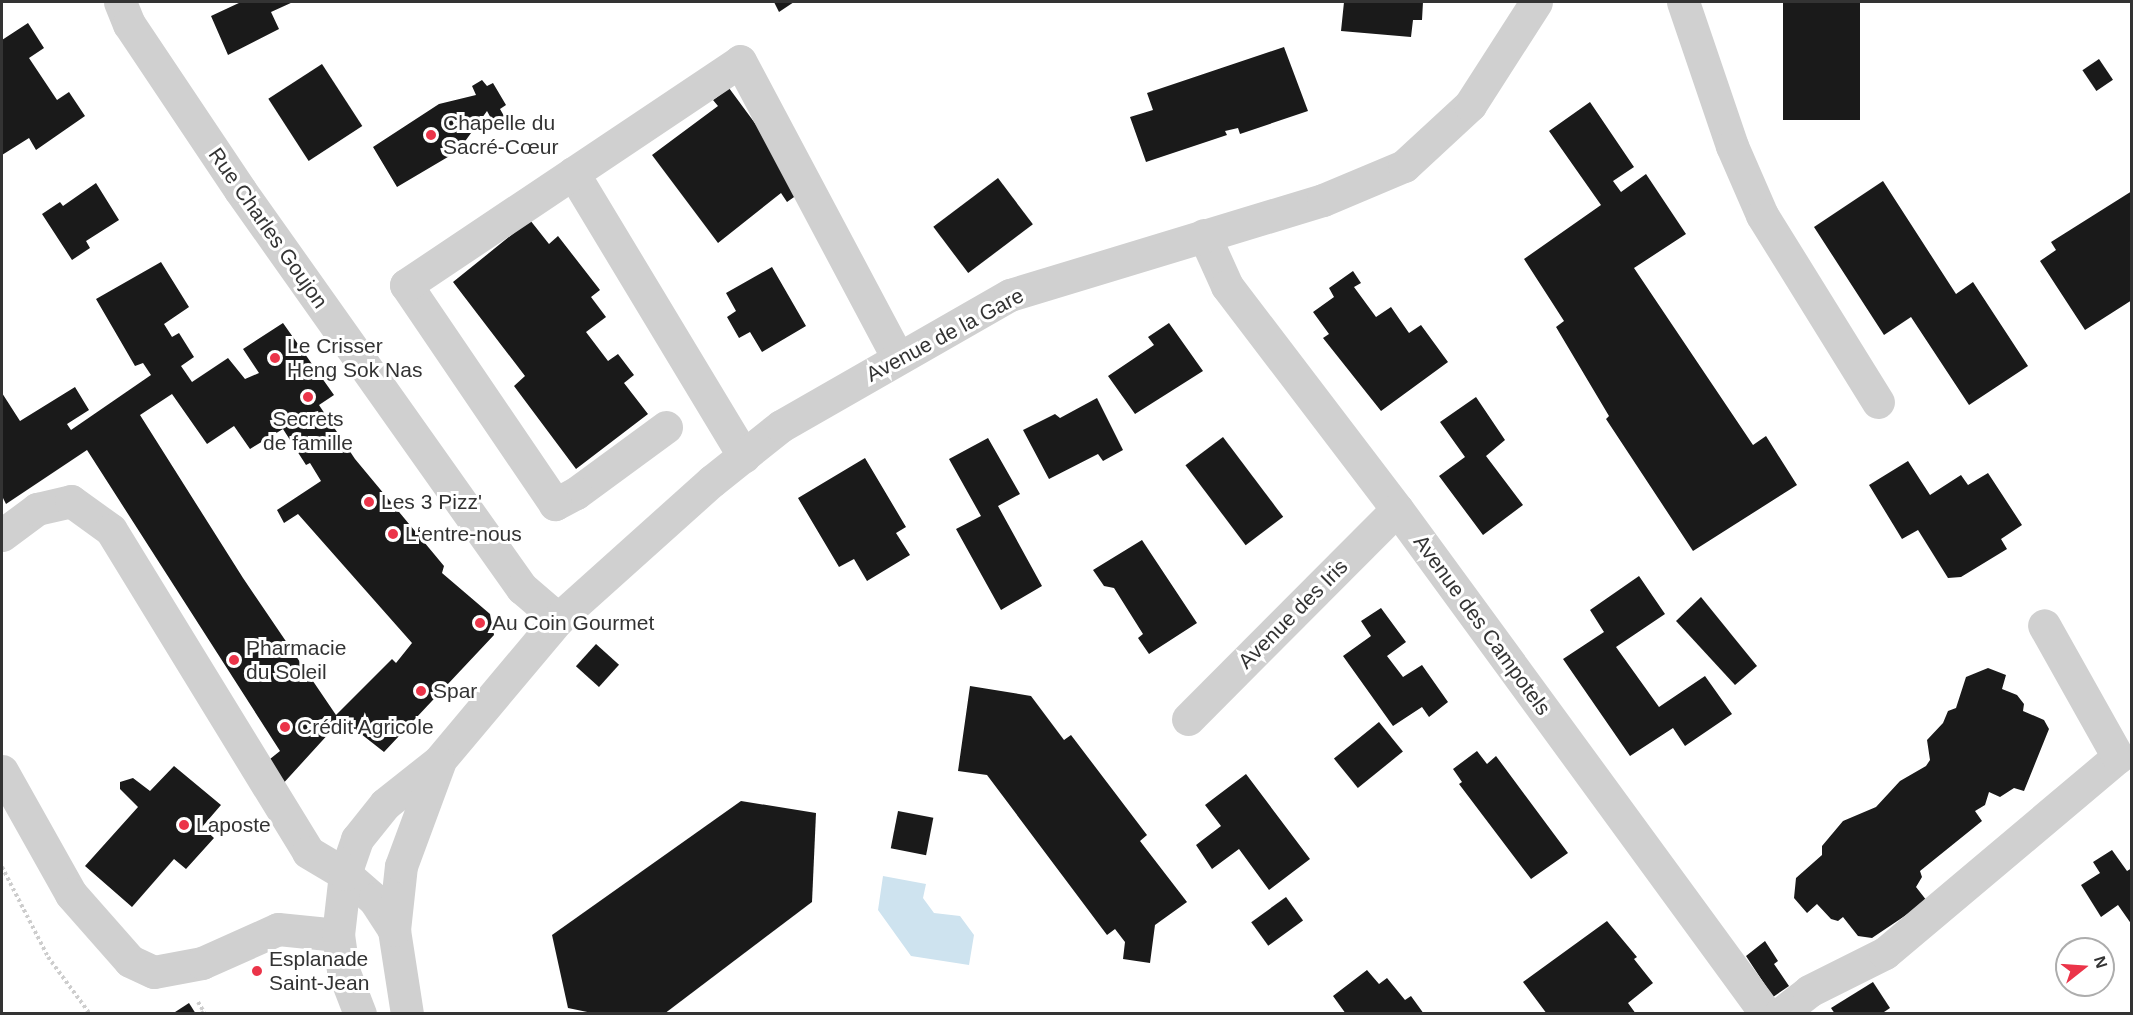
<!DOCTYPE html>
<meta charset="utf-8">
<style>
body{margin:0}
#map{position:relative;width:2133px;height:1015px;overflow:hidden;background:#fff;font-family:Arial,sans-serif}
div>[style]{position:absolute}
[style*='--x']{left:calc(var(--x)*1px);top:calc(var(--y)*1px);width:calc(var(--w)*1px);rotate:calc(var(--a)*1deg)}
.water>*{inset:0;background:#cee3ef}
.building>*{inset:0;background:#1a1a1a;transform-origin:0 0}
.path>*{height:4px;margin-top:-2px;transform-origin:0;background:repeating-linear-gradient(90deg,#cdcdcd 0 3px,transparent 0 6px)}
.minor>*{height:33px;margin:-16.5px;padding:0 16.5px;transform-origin:16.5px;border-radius:16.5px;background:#d0d0d0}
.dots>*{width:16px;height:16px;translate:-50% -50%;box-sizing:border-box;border:3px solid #fff;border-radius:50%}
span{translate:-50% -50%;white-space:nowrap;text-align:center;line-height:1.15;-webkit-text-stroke:6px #fff;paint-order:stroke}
.poi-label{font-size:21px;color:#333}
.left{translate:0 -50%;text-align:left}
.street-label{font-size:21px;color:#333}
.frame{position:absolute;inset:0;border:3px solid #333;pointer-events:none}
.north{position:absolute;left:2055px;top:937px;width:60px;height:60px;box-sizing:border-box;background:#fff;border:2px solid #adadad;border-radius:50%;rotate:73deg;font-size:16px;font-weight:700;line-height:24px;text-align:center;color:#333}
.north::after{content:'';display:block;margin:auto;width:21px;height:27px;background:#eb3449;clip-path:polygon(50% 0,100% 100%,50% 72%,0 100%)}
</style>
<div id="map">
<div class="water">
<i style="clip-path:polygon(883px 876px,926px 884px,923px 898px,934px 913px,960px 916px,974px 935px,969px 965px,911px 956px,878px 910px)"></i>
</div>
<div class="building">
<i style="clip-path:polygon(241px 2px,293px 2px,271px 12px,279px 29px,228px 55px,211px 16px)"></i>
<i style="clip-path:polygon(774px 2px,794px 2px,779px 12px)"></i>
<i style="clip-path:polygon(1344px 2px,1423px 2px,1422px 20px,1413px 20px,1411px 37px,1341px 31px)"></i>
<i style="left:1783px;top:2px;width:77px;height:118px"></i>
<i style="clip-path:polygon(28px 23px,44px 48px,29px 58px,57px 100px,69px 92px,85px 116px,36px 150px,29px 138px,2px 155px,2px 40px)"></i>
<i style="clip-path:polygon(1284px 47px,1308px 111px,1240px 134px,1238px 128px,1225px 131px,1227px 135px,1146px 162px,1130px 117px,1153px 110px,1147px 93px)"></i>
<i style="left:2099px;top:59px;width:25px;height:20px;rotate:56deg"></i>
<i style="left:322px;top:64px;width:74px;height:64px;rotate:57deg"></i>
<i style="clip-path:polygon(482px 80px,487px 86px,493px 83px,506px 105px,500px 109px,504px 116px,493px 122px,487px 111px,458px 151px,397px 187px,373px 147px,439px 104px,476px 95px,472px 86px)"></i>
<i style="clip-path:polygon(729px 88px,804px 190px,787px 202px,781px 193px,718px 243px,652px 155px,718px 106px,713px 100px)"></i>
<i style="clip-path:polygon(1590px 102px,1634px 167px,1613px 181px,1621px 192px,1646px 174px,1686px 234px,1634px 268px,1753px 445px,1766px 436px,1797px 485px,1693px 551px,1606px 419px,1609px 416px,1556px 327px,1564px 321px,1524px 259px,1601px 205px,1549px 131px)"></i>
<i style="left:998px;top:178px;width:58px;height:81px;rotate:53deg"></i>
<i style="clip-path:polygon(1883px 181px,1956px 294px,1973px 282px,2028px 366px,1969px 405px,1911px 317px,1884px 335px,1814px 227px)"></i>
<i style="clip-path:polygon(96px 183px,119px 220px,86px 241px,90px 248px,72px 260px,42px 214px,60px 202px,63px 206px)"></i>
<i style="clip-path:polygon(2132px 191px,2132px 300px,2085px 330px,2040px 261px,2056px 250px,2051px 242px)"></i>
<i style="clip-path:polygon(530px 220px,549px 244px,558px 236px,600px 290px,591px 297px,606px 317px,586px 332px,608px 361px,618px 354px,634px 375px,624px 383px,648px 414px,576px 469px,514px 386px,525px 376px,453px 282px)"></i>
<i style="clip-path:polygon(evenodd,161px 262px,189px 307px,164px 324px,172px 337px,179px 333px,194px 357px,181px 366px,192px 382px,228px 358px,245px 379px,259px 373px,243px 349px,283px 323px,334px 395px,319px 405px,355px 459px,444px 566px,442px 573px,490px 614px,494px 635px,384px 752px,342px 719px,280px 787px,265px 763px,280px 751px,87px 450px,6px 504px,2px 496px,2px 393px,20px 421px,75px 387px,89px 410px,67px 424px,71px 430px,151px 375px,143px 363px,135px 366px,96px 299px,161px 262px,172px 394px,207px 444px,234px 426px,250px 449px,283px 429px,306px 465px,310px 463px,321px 481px,277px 510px,284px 523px,298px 514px,412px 643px,396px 663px,392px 659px,336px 715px,243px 578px,140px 415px,172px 394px)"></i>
<i style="clip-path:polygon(772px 267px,806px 326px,762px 352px,750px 332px,739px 338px,727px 317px,736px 311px,726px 293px)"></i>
<i style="clip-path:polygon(1353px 271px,1361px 283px,1354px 287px,1376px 317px,1391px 307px,1409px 333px,1421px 325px,1448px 362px,1381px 411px,1323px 338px,1329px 334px,1313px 312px,1334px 297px,1329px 288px)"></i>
<i style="clip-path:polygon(1169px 323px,1203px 371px,1135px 414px,1108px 376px,1154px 345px,1148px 337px)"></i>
<i style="clip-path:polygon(1476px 397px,1505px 440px,1486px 456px,1523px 505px,1483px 535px,1439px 476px,1465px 457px,1440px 422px)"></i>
<i style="clip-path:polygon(1097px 398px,1123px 450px,1103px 461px,1098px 454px,1049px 479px,1023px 430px,1055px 414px,1060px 418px)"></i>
<i style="left:1223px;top:437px;width:100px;height:47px;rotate:53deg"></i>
<i style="clip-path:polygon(988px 438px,1020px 494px,998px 506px,1042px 586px,1001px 610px,956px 529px,981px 516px,949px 459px)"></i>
<i style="clip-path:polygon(865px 458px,906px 527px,896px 533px,910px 555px,867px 581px,854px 559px,839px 567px,798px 498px)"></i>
<i style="clip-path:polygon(1908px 461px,1930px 495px,1961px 475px,1968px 485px,1988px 473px,2022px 525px,2001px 539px,2007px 549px,1961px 577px,1948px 578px,1918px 530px,1902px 539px,1869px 485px)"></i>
<i style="clip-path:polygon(1142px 540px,1197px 623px,1149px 654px,1138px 638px,1143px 634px,1114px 588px,1104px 586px,1093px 570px)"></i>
<i style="clip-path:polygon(1639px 576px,1665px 614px,1616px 647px,1659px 707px,1705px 676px,1732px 714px,1685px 746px,1673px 728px,1630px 756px,1563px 659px,1604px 632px,1590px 610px)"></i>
<i style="clip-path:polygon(1701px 597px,1757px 666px,1735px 685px,1676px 621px)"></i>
<i style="clip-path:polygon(1381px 608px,1406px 642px,1387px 656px,1403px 677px,1422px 665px,1448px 702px,1429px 717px,1422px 707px,1393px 726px,1343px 656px,1371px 636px,1361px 621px)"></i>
<i style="left:596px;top:644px;width:31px;height:30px;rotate:42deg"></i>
<i style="clip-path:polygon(1988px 668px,2006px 675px,2002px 689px,2017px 695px,2024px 704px,2023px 711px,2044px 720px,2049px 729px,2024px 791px,2014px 788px,2000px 797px,1989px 792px,1985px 805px,1975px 811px,1982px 821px,1920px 871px,1922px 877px,1916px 887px,1927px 901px,1872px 938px,1858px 936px,1843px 917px,1838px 921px,1831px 919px,1817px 904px,1807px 913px,1794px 898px,1796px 878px,1822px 855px,1822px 846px,1843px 821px,1876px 807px,1900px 781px,1926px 766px,1930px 760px,1927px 740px,1943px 723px,1948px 711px,1956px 708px,1966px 677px)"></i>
<i style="clip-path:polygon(970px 686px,1031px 696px,1064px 740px,1071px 735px,1147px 835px,1140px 841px,1187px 902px,1155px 925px,1150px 963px,1123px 959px,1125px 942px,1115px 929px,1107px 935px,987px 775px,958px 771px)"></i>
<i style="left:1379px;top:722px;width:38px;height:58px;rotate:51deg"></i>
<i style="clip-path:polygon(1477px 751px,1487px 764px,1496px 756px,1568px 853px,1531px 879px,1459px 784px,1462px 782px,1453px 769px)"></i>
<i style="clip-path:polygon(174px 766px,221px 805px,202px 827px,214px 838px,186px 869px,174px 859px,132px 907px,85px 866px,138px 807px,120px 789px,120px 782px,133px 778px,150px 791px)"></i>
<i style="clip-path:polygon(1246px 774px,1310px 859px,1269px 890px,1239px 849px,1212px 869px,1196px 845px,1221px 826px,1205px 805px)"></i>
<i style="clip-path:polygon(741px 801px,816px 813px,812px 902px,664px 1014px,597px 1014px,568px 1008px,552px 935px)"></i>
<i style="left:898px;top:811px;width:36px;height:38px;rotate:11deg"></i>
<i style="clip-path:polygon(2112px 850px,2127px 871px,2132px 868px,2132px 925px,2118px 905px,2101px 917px,2081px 885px,2100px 873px,2093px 862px)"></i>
<i style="left:1286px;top:897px;width:29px;height:43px;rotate:54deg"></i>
<i style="clip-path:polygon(1607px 921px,1637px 957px,1634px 959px,1653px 983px,1628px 1003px,1636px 1014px,1547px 1014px,1523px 982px)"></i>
<i style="clip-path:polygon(1765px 941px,1778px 961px,1774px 964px,1789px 986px,1773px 997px,1746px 956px)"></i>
<i style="clip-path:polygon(1367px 970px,1379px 984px,1387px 978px,1405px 1000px,1411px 996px,1424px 1014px,1346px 1014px,1333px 996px)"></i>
<i style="clip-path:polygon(1873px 982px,1890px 1008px,1881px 1014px,1835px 1014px,1831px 1008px)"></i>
<i style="clip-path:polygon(189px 1003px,196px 1014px,172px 1014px)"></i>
</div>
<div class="path">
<i style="--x:2;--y:867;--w:101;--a:62.9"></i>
<i style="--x:48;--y:957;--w:71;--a:53.6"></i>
<i style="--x:198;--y:1002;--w:12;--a:59"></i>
<i style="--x:204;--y:1012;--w:4;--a:146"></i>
</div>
<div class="minor">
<i style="--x:120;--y:2;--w:24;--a:68"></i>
<i style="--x:129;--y:24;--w:200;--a:56.2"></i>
<i style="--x:240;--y:190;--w:488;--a:54.7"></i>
<i style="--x:522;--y:588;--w:48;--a:40.7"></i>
<i style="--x:1683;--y:2;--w:152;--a:71.2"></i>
<i style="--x:1732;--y:146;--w:75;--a:66.5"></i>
<i style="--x:1762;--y:215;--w:220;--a:58.2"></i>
<i style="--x:573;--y:173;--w:331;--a:58.9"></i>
<i style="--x:1204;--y:235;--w:56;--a:65.7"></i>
<i style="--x:1227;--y:286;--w:280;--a:52.7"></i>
<i style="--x:1397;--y:509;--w:625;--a:53.84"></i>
<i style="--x:666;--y:427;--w:112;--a:143.7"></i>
<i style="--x:576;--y:493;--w:24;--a:152"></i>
<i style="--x:555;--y:504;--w:265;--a:-124.2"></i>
<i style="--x:406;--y:285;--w:402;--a:-33.8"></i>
<i style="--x:740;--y:61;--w:336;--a:62"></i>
<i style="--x:2;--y:535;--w:44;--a:-36.6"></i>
<i style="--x:37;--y:509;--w:35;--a:-13"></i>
<i style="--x:71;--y:501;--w:49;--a:35.9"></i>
<i style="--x:111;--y:530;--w:377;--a:58.5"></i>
<i style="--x:308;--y:852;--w:43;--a:30.7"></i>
<i style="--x:345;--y:874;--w:38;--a:41"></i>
<i style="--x:374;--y:899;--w:37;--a:57"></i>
<i style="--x:1188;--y:719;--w:296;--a:-45.1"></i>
<i style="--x:2;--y:771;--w:141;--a:60.7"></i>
<i style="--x:71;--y:894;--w:89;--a:48.6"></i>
<i style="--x:130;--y:961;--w:26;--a:25"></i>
<i style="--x:154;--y:972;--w:49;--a:-10.6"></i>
<i style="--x:202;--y:963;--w:83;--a:-24.1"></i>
<i style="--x:278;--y:929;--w:60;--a:5.7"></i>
<i style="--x:360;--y:1014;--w:47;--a:-111.1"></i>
<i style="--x:343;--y:970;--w:35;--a:-98"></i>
<i style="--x:338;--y:935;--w:61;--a:-83.5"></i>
<i style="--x:345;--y:874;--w:37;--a:-71"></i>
<i style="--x:357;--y:839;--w:45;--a:-51.3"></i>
<i style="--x:385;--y:804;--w:69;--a:-38.5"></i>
<i style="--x:439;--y:761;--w:185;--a:-50"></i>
<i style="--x:558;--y:619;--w:207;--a:-41.9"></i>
<i style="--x:712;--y:481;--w:88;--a:-38.6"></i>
<i style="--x:781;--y:426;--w:264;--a:-29.8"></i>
<i style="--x:1010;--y:295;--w:327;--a:-16.9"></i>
<i style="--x:1323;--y:200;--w:88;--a:-22.8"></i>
<i style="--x:1404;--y:166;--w:90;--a:-42.7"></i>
<i style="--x:1470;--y:105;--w:122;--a:-57.3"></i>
<i style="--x:407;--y:1014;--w:85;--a:-98.8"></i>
<i style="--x:394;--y:930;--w:64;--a:-83.8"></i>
<i style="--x:401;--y:866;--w:110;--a:-69.7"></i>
<i style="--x:1780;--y:1014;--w:37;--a:-38"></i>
<i style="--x:1809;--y:991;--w:85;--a:-26.6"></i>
<i style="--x:1885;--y:953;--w:304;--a:-40.1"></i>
<i style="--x:2118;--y:757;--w:151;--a:-119.3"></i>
</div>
<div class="dots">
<i style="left:431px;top:135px;background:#eb3449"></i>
<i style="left:275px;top:358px;background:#eb3449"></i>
<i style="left:308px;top:397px;background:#eb3449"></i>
<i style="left:369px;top:502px;background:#eb3449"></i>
<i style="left:393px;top:534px;background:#eb3449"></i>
<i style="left:480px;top:623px;background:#eb3449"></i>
<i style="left:234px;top:660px;background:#eb3449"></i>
<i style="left:421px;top:691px;background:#eb3449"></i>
<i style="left:285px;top:727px;background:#eb3449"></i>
<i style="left:184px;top:825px;background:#eb3449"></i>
<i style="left:257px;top:971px;background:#eb3449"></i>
</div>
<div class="poi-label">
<span class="left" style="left:443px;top:135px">Chapelle du<br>Sacré-Cœur</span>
<span class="left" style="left:287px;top:358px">Le Crisser<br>Heng Sok Nas</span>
<span style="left:308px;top:431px">Secrets<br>de famille</span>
<span class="left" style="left:381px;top:502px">Les 3 Pizz'</span>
<span class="left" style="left:405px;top:534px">L‘entre-nous</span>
<span class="left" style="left:492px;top:623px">Au Coin Gourmet</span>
<span class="left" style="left:246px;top:660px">Pharmacie<br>du Soleil</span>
<span class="left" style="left:433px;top:691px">Spar</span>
<span class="left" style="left:297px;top:727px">Crédit Agricole</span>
<span class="left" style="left:196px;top:825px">Laposte</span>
<span class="left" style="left:269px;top:971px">Esplanade<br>Saint-Jean</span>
</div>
<div class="street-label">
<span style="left:268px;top:228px;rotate:55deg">Rue Charles Goujon</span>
<span style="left:945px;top:335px;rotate:-28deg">Avenue de la Gare</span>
<span style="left:1293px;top:614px;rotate:-45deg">Avenue des Iris</span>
<span style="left:1482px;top:625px;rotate:54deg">Avenue des Campotels</span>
</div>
<div class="frame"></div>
<div class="north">N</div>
</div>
